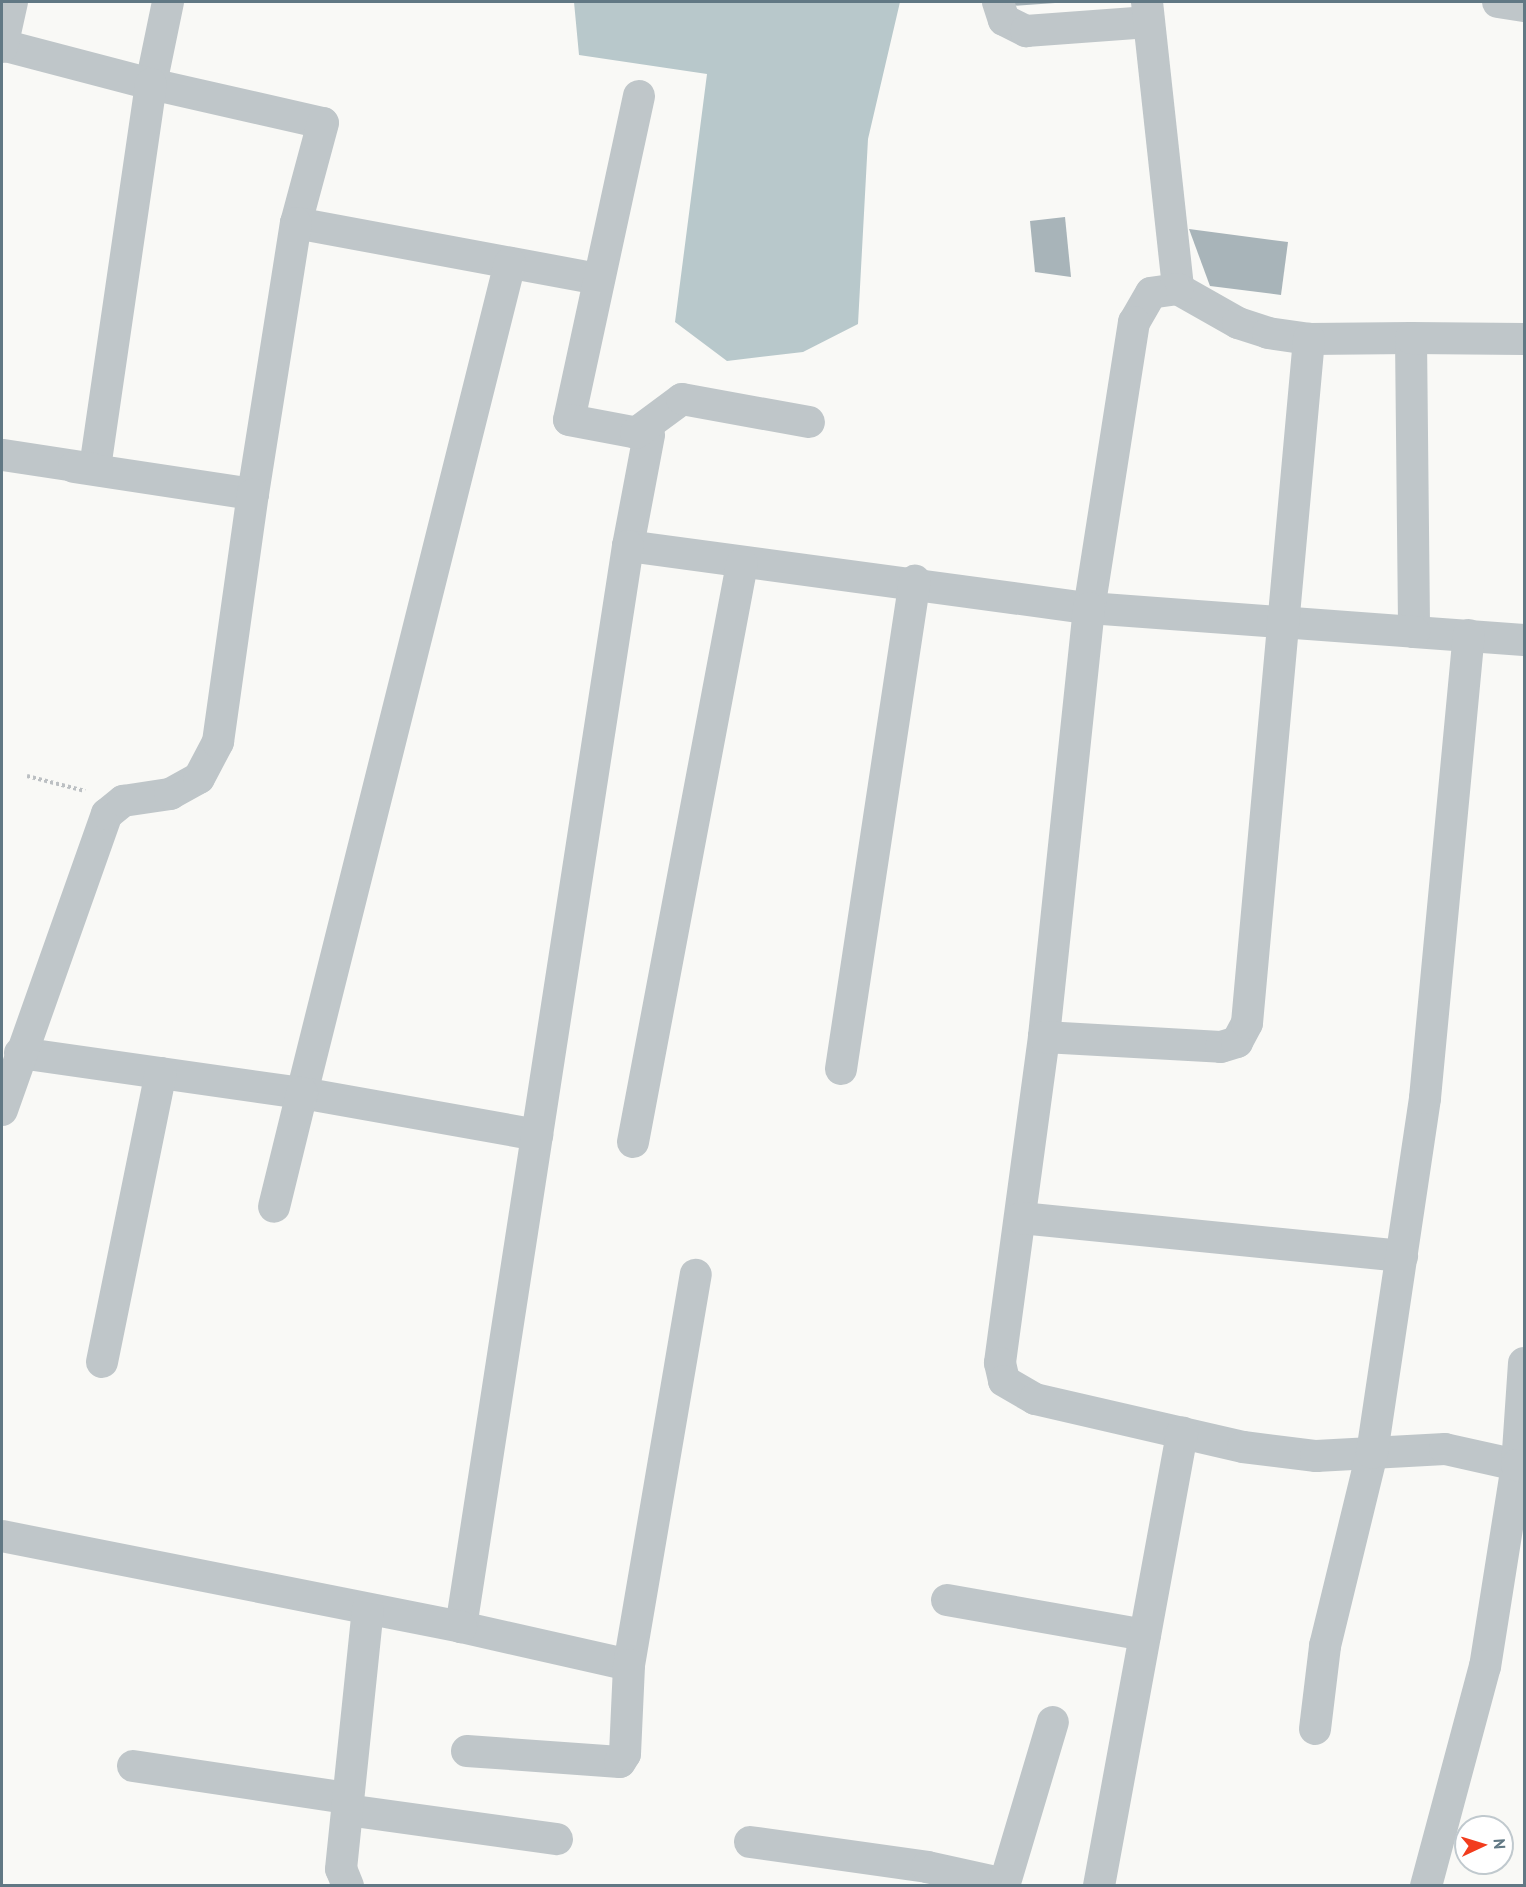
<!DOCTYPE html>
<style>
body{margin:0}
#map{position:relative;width:1526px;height:1887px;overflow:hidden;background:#f9f9f6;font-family:"PT Sans",sans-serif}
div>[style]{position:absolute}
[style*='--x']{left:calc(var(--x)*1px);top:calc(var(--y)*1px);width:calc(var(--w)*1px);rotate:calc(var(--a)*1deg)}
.water>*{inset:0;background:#b8c8cb}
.building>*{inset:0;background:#a8b4b9}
.path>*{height:4px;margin-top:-2px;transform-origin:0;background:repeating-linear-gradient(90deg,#bcc0c3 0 3px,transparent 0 6px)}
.minor>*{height:32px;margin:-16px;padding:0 16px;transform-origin:16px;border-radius:16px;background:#bfc6c9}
span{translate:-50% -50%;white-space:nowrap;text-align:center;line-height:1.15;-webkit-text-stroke:6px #fff;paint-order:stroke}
.frame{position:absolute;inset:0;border:3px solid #617884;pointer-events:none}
.north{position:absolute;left:1454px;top:1815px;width:60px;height:60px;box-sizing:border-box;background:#fff;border:2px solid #c0c9ce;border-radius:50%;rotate:86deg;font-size:16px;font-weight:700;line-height:24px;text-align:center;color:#617884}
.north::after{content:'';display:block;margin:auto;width:21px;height:27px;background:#f23c1d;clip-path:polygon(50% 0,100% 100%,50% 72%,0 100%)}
</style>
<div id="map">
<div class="water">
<i style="clip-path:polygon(574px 2px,900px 2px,868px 139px,858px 324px,803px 352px,727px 361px,675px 322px,707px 74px,579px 55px)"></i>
</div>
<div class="building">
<i style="clip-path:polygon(1011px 2px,1055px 2px,1055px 3px,1011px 6px)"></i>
<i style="clip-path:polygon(1065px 217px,1071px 277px,1035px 272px,1030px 221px)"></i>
<i style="clip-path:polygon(1189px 229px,1288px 242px,1281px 295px,1210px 286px)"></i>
</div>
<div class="path">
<i style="--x:27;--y:776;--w:60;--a:14.5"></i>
</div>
<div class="minor">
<i style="--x:168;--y:2;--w:84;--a:101.7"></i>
<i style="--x:151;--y:84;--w:176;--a:12.8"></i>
<i style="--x:323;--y:123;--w:104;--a:105.1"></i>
<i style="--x:296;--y:223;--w:308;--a:10.5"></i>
<i style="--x:998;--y:2;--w:19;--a:72"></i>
<i style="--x:1004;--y:20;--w:25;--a:27"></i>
<i style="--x:1026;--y:31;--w:123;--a:-4.2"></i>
<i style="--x:1147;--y:2;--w:289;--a:83.8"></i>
<i style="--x:1178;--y:289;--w:69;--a:29.5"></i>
<i style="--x:1238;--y:323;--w:32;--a:18"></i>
<i style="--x:1268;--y:333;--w:41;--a:8.3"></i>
<i style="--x:1309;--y:339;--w:102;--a:-0.6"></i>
<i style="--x:1411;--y:338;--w:294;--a:89.4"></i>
<i style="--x:1414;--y:632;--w:110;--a:4.2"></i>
<i style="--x:1498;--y:2;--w:26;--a:9"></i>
<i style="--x:2;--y:45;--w:154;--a:14.7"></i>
<i style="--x:151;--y:84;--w:389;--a:98.3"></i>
<i style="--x:95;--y:469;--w:94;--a:-171.4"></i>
<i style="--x:2;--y:47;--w:46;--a:-77.5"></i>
<i style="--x:639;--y:96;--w:331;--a:102.2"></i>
<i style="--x:569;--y:420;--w:81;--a:10.6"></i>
<i style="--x:649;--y:435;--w:113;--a:100.7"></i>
<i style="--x:628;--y:546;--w:465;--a:7.7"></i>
<i style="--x:1089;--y:608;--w:326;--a:4.2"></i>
<i style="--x:510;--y:263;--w:856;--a:104.07"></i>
<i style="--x:302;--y:1093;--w:239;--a:10.1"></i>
<i style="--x:1178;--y:289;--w:27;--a:172"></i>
<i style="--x:1151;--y:293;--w:34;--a:120"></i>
<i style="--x:1134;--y:322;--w:290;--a:98.9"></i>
<i style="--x:1089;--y:608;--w:431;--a:96"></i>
<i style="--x:1044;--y:1037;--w:329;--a:97.7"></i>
<i style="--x:1000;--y:1363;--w:18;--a:77"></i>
<i style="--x:1004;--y:1381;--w:36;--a:30"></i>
<i style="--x:1035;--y:1399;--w:213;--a:13"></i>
<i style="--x:1243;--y:1447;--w:74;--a:7"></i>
<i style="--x:1316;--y:1456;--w:129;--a:-3.1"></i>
<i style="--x:1445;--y:1449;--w:74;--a:12.5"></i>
<i style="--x:1517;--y:1465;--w:204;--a:99"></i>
<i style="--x:1485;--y:1666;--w:228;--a:105"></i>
<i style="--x:1411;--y:338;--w:113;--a:0.5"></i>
<i style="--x:636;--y:433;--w:57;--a:-36.5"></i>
<i style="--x:682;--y:399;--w:129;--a:10.3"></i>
<i style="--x:74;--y:467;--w:181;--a:8.6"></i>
<i style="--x:253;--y:494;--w:274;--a:-81"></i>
<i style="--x:628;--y:546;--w:1094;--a:98.78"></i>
<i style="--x:461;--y:1627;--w:172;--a:12.7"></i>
<i style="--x:629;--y:1665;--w:396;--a:-80.3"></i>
<i style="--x:1044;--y:1037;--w:177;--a:3.2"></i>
<i style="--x:1221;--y:1047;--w:17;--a:-17"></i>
<i style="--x:1237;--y:1042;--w:21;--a:-62"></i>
<i style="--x:1247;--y:1023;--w:687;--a:-84.82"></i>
<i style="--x:20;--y:1053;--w:285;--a:8.1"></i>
<i style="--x:302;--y:1093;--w:117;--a:103.8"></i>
<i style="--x:841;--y:1069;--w:494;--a:-81.4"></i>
<i style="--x:2;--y:1110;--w:314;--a:-70.5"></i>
<i style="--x:107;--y:814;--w:21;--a:-39"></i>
<i style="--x:123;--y:801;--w:48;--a:-8.5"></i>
<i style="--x:170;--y:794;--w:33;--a:-29"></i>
<i style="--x:199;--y:778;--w:41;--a:-62.2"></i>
<i style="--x:218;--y:742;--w:250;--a:-82"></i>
<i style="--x:633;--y:1142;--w:588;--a:-79.32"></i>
<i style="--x:1021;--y:1218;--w:383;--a:5.7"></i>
<i style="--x:102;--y:1362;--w:295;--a:-78.5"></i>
<i style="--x:1524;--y:1363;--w:102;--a:93.9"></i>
<i style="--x:1517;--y:1465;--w:7;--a:16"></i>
<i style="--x:2;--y:1536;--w:468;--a:11.2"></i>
<i style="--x:947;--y:1600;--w:201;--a:10"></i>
<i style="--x:1315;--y:1729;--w:84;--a:-83.1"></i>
<i style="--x:1325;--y:1646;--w:199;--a:-76.3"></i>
<i style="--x:1372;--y:1453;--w:359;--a:-81.5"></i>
<i style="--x:1425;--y:1098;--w:465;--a:-84.6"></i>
<i style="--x:467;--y:1751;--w:153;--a:4.1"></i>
<i style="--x:620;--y:1762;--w:9;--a:-58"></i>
<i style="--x:625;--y:1754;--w:89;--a:-87.4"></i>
<i style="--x:133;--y:1766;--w:217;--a:8.5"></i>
<i style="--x:347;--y:1810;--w:212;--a:7.9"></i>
<i style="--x:750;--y:1842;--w:179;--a:8"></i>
<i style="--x:927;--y:1867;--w:79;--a:12.4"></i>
<i style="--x:348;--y:1886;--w:18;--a:-112"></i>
<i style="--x:341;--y:1869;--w:261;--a:-84.1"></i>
<i style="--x:1004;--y:1886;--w:171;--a:-73.4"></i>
<i style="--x:1099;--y:1886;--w:461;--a:-79.6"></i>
</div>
<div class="frame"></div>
<div class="north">N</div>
</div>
